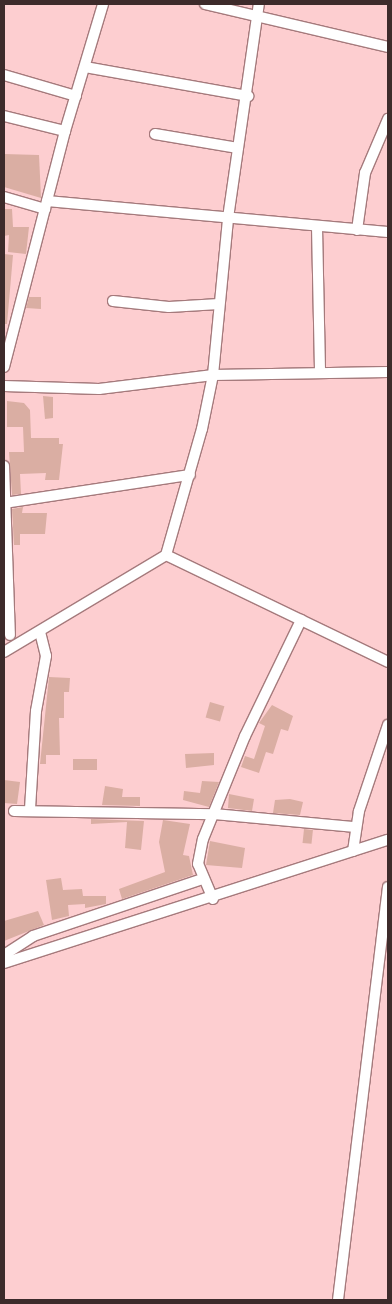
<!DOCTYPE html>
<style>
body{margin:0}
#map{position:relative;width:392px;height:1304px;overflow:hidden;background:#fdced0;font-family:Overpass,sans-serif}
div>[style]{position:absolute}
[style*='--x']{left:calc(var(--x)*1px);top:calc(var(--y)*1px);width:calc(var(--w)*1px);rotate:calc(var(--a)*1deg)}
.building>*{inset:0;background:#daaea3;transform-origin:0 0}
.roads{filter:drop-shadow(1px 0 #a57a7c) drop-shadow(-1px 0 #a57a7c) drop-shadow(0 1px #a57a7c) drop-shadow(0 -1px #a57a7c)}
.minor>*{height:10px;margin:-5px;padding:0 5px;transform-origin:5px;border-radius:5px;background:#fff}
span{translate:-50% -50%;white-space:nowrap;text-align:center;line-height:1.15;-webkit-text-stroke:5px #fdfdfd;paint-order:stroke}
.frame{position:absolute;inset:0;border:5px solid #3d2b2b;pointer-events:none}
</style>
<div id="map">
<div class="building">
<i style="clip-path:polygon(4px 154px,39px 155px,41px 198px,4px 187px)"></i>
<i style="clip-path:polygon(4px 209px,12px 209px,13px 227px,29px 227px,26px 254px,8px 252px,9px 235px,4px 236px)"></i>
<i style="clip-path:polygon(4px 254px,13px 255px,7px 324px,4px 324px)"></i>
<i style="clip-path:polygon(29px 297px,41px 297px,41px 309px,26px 308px)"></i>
<i style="clip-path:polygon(43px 396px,53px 397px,53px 418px,45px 419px)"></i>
<i style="clip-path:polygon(7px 401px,24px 403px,30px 410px,31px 438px,59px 438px,59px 444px,63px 444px,59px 480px,45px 480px,46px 473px,20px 474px,21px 494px,12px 495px,9px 452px,24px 452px,23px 427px,7px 427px)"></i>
<i style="clip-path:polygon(23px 507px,22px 513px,47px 513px,45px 534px,20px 534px,20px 545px,14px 545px,12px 509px)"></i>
<i style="clip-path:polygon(49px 677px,70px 678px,69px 692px,64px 692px,64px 718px,59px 718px,60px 755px,46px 755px,46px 764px,40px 764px)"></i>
<i style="left:210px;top:702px;width:15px;height:16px;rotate:16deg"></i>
<i style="clip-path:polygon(272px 705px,293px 716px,288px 731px,281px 729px,273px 754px,266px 752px,259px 773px,241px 767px,245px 756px,254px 759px,265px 726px,259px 723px)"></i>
<i style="clip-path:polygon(214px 753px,214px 765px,186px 768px,185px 754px)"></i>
<i style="left:73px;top:759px;width:24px;height:11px"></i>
<i style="clip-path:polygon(4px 780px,20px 782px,17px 804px,4px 803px)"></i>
<i style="clip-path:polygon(202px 781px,219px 782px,209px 807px,183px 800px,184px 791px,200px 793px)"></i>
<i style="clip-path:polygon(105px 786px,123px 789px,122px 797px,140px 797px,140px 806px,102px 805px)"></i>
<i style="clip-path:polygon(229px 794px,254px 799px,252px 811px,228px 808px)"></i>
<i style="clip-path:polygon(290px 799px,303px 802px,300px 815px,273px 813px,275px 800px)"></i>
<i style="clip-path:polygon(91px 819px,144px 821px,141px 850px,125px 848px,127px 822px,91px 824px)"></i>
<i style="clip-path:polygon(163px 820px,190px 824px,183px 855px,189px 856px,193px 875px,122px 899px,119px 889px,165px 872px,159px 842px)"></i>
<i style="left:304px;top:829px;width:9px;height:14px;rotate:6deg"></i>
<i style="clip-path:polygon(210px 841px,245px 848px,242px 868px,206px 865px)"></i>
<i style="clip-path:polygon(61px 878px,63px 890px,82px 889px,83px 896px,106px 896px,106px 904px,85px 908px,85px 904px,68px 905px,69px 916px,52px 920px,46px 880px)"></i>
<i style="clip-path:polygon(38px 911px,44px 925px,4px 941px,4px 921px)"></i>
</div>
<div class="roads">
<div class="minor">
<i style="--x:205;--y:4;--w:188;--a:13.2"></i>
<i style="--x:85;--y:67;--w:166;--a:10.1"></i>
<i style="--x:4;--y:75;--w:75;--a:16.3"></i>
<i style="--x:4;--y:116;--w:63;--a:13.8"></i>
<i style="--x:155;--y:134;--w:84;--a:9.6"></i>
<i style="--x:4;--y:197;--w:43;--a:16.3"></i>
<i style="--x:47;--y:201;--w:342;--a:5.2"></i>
<i style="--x:317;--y:227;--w:144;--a:88.8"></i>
<i style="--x:357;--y:230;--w:58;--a:-82"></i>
<i style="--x:365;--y:173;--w:59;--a:-66.9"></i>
<i style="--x:113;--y:301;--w:56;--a:6.1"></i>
<i style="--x:169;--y:307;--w:50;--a:-3.4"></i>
<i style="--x:4;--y:367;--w:244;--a:-75.5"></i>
<i style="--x:65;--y:131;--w:133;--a:-73.3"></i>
<i style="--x:4;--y:386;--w:95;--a:1.8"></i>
<i style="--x:99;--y:389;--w:115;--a:-7"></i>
<i style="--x:213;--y:375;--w:175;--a:-1"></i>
<i style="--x:4;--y:466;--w:169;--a:88"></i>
<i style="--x:4;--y:503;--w:188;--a:-8.6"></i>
<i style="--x:166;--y:555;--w:246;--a:25.7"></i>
<i style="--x:4;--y:652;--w:189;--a:-30.9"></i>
<i style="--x:166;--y:555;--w:131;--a:-74.1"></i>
<i style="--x:202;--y:429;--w:55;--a:-78.5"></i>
<i style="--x:213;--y:375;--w:158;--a:-84.5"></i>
<i style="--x:228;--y:218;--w:216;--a:-81.8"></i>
<i style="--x:30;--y:809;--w:98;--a:-86.5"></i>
<i style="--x:36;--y:711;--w:56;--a:-79.7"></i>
<i style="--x:46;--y:656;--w:25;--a:-104"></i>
<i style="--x:14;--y:811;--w:200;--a:0.9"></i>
<i style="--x:214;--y:814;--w:142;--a:5.3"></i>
<i style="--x:353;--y:851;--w:40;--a:-81.5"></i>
<i style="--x:359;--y:811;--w:91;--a:-71.4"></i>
<i style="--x:213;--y:899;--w:38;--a:-113"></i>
<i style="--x:198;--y:864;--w:25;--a:-79"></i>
<i style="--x:203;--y:839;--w:111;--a:-67.8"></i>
<i style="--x:245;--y:736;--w:129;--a:-64.2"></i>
<i style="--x:4;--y:955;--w:35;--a:-33"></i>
<i style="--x:33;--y:936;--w:178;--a:-18.6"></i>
<i style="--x:4;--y:963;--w:403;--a:-17.8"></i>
<i style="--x:338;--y:1300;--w:416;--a:-83.1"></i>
</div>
</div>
<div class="frame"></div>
</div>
